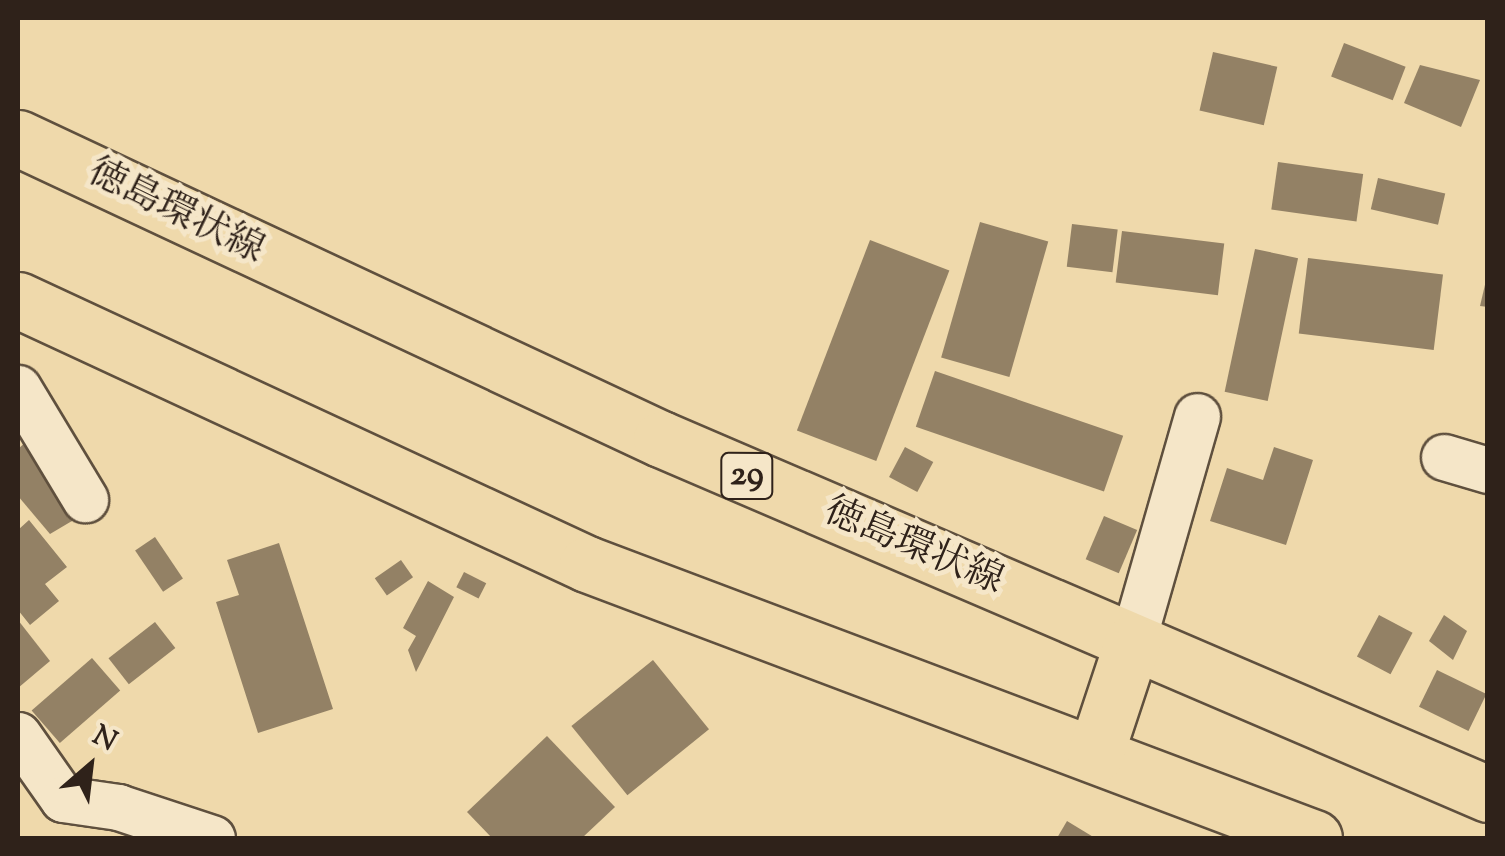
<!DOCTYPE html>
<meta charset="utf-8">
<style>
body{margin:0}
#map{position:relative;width:1505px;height:856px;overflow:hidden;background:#efd9ab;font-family:"Sorts Mill Goudy","Noto Serif JP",serif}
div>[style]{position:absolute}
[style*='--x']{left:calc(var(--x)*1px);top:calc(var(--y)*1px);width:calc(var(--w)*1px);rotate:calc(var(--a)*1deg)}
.building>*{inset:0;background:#938165;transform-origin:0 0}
.roads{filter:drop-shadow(2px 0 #5f503e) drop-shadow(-2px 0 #5f503e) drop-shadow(0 2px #5f503e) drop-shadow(0 -2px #5f503e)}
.minor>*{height:45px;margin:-22.5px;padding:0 22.5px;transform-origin:22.5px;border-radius:22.5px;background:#f5e6c8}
.major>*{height:55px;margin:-27.5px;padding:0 27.5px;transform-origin:27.5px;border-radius:27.5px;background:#efd9ab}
span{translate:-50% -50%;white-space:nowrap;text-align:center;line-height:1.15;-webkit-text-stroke:10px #f5e6c8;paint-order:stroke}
.shield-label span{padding:2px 8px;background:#f5e6c8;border:2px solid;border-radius:8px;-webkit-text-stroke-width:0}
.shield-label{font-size:35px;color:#2f221a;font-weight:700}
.street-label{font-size:38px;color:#2f221a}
.frame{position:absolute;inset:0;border:20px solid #2f221a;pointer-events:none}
.north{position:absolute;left:40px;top:716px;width:100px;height:100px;-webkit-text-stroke:8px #f5e6c8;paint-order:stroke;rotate:28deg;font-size:28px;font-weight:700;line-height:40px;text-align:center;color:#2f221a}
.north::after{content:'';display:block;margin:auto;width:35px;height:45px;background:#2f221a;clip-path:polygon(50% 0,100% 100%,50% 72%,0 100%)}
</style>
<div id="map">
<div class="building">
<i style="left:1344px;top:43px;width:66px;height:36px;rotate:21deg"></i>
<i style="left:1213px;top:52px;width:66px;height:60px;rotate:13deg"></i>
<i style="clip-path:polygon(1420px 65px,1480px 80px,1461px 127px,1404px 103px)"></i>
<i style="left:1278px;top:162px;width:86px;height:48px;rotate:8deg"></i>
<i style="left:1378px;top:178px;width:69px;height:32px;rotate:13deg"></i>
<i style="left:980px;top:222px;width:71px;height:141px;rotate:16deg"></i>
<i style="left:1072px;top:224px;width:46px;height:43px;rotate:7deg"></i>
<i style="left:1122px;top:231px;width:103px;height:52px;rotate:7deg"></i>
<i style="left:870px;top:240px;width:85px;height:204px;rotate:21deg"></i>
<i style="left:1255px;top:249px;width:44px;height:146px;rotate:12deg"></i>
<i style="left:1308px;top:258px;width:136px;height:76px;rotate:7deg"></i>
<i style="clip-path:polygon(1488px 272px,1488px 307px,1480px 306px)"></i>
<i style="left:935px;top:371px;width:199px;height:59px;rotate:19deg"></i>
<i style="clip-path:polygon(27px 441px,77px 518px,50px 534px,18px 496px,18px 449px)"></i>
<i style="left:905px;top:447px;width:32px;height:34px;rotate:28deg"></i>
<i style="clip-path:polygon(1274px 447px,1313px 460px,1286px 545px,1210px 521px,1227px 468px,1263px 480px)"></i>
<i style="left:1104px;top:516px;width:36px;height:47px;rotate:23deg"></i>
<i style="clip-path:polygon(29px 520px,67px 567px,45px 584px,59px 601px,30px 625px,18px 610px,18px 530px)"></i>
<i style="left:155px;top:537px;width:50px;height:24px;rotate:56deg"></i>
<i style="clip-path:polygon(279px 543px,333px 709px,258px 733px,216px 602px,239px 595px,227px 560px)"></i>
<i style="left:401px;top:560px;width:21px;height:32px;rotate:55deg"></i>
<i style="left:464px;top:572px;width:25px;height:17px;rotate:27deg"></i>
<i style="clip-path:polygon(428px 581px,454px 597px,416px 672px,408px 650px,416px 636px,403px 628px)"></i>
<i style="left:1379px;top:615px;width:38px;height:47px;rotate:28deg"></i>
<i style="clip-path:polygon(1444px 615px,1467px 631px,1453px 660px,1429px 641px)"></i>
<i style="clip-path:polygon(18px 620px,50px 661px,18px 688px)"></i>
<i style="left:155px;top:622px;width:33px;height:59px;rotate:52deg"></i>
<i style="left:92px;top:658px;width:43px;height:80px;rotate:49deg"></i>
<i style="left:653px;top:660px;width:89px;height:105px;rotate:51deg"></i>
<i style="left:1437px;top:670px;width:55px;height:41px;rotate:26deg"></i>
<i style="clip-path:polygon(547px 736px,615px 807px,582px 838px,492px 838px,467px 812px)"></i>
<i style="clip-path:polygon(1067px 821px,1095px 838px,1057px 838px)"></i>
</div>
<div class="roads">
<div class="minor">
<i style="--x:18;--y:388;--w:130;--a:58.9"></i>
<i style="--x:1444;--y:457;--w:46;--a:16.5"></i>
<i style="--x:1132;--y:643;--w:236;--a:-74"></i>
<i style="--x:18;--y:735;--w:78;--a:54.9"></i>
<i style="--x:63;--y:799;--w:56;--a:8.3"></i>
<i style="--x:118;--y:807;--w:99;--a:18.3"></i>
</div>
<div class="major">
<i style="--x:18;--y:138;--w:710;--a:25.09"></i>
<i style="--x:661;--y:439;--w:900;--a:23.23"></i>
<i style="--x:18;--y:300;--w:627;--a:24.89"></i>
<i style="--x:587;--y:564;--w:777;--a:20.65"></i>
<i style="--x:1095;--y:755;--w:118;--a:-71.7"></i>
</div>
</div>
<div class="shield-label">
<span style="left:747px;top:476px">29</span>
</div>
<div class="street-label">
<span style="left:175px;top:213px;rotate:26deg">徳島環状線</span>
<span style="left:913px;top:548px;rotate:23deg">徳島環状線</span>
</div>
<div class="frame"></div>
<div class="north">N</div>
</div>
